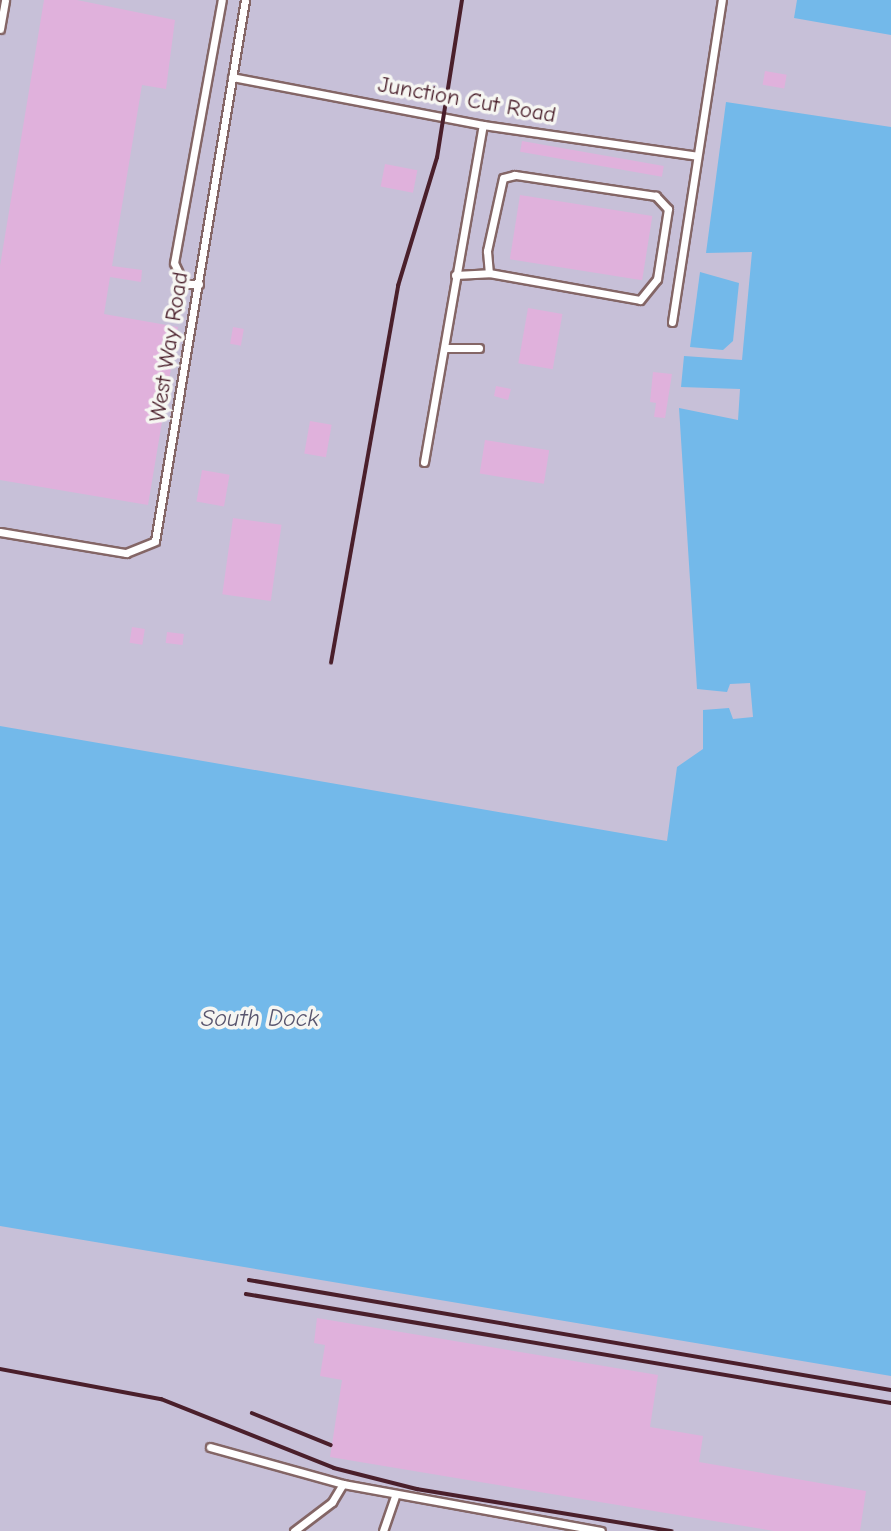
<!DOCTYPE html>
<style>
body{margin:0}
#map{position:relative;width:891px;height:1531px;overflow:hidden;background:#efead5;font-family:"Comic Neue",sans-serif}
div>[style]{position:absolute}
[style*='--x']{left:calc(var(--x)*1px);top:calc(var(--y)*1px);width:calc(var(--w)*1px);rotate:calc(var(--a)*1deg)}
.industrial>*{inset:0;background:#c7c0d8;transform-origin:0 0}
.water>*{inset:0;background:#73b9ea}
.building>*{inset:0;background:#e0b1dc;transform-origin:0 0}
.roads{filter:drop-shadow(2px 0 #846666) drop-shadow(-2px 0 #846666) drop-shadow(0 2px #846666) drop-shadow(0 -2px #846666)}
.service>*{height:7px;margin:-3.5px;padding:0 3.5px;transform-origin:3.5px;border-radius:3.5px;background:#fff}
.rail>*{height:3.5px;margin:-1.75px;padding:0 1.75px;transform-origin:1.75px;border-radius:1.75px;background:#4a1f2b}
span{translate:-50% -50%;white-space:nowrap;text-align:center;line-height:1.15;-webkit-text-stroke:7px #f6f6f2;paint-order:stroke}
.street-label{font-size:23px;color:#4a1f2b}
.water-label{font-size:24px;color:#58556e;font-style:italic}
</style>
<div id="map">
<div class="industrial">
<i style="left:0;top:0;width:891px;height:1531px"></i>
</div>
<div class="water">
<i style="clip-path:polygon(797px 0,891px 0,891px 35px,794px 18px)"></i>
<i style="clip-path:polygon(726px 102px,891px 127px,891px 1376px,0 1226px,0 726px,667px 841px,677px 767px,703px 749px,703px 710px,729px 708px,733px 719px,753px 717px,750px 683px,730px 684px,727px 692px,697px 689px,679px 408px,738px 420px,740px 389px,681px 387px,684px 356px,742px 360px,752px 252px,706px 253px)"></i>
<i style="clip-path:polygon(700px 272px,739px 283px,733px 341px,723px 350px,690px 347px)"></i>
</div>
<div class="building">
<i style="clip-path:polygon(44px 0,77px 0,175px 20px,166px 89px,142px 85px,112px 266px,142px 270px,141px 282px,110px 277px,104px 314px,178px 327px,148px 505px,0 480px,0 266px)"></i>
<i style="left:765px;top:71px;width:22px;height:14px;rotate:10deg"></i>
<i style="left:522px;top:141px;width:144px;height:11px;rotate:10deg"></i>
<i style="left:385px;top:164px;width:33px;height:23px;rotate:11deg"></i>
<i style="left:520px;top:195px;width:134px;height:65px;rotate:9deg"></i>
<i style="left:528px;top:308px;width:35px;height:56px;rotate:10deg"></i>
<i style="left:233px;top:327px;width:11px;height:17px;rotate:10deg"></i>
<i style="clip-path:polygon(653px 372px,672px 374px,665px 418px,654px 417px,656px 403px,650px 402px)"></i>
<i style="clip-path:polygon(496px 386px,511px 389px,508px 400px,494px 396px)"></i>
<i style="left:310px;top:421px;width:22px;height:33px;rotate:10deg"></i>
<i style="left:485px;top:440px;width:65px;height:34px;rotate:9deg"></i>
<i style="left:202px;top:470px;width:28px;height:32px;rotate:10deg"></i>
<i style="left:233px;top:518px;width:49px;height:77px;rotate:8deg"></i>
<i style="left:132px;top:627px;width:13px;height:16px;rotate:9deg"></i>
<i style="left:167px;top:632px;width:17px;height:11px;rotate:7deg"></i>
<i style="clip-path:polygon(317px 1318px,658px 1375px,650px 1427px,703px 1436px,699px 1462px,866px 1491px,860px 1531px,774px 1531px,330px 1457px,342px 1380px,320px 1376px,325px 1345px,314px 1343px)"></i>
</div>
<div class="roads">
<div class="service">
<i style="--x:0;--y:29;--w:29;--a:-80"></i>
<i style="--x:232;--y:77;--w:256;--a:10.8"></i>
<i style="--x:483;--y:125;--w:216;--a:8.2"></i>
<i style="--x:455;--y:275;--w:34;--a:-3"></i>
<i style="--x:489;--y:273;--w:153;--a:10.1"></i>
<i style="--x:640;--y:300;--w:27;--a:-51"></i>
<i style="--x:657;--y:279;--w:71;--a:-81.1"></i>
<i style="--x:668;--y:209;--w:18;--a:-133"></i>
<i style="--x:656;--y:196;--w:143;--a:-171.5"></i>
<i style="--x:515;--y:175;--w:12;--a:166"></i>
<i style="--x:503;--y:178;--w:75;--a:102.4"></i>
<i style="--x:487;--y:251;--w:22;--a:85"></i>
<i style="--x:199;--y:284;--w:15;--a:180"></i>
<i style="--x:184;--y:284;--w:23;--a:-115"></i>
<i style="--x:174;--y:263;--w:267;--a:-79.7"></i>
<i style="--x:672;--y:322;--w:326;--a:-81.2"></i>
<i style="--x:445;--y:348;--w:34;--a:0"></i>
<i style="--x:424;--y:462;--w:342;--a:-80.1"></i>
<i style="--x:0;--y:532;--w:128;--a:9.5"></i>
<i style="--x:126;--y:553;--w:31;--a:-22"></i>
<i style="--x:155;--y:541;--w:548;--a:-80.55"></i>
<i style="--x:210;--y:1447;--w:138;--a:15.5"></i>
<i style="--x:343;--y:1484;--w:262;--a:10.3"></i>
<i style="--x:294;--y:1531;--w:48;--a:-37.3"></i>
<i style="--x:332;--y:1502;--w:21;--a:-59"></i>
<i style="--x:383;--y:1531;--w:39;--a:-71"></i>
</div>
</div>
<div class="rail">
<i style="--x:331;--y:663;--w:383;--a:-79.9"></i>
<i style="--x:398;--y:286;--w:134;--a:-73.1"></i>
<i style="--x:437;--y:158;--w:160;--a:-81"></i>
<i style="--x:249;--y:1280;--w:651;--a:9.72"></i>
<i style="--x:246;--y:1294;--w:654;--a:9.59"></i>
<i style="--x:0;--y:1369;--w:164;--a:10.6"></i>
<i style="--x:161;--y:1399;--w:186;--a:21.7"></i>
<i style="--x:334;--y:1468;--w:86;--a:14.2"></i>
<i style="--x:417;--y:1489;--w:258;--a:9.4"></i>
<i style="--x:252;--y:1413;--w:85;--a:22.1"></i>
</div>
<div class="street-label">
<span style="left:467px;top:100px;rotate:10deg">Junction Cut Road</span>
<span style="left:169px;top:347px;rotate:-81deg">West Way Road</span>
</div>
<div class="water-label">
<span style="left:260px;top:1019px">South Dock</span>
</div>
</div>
